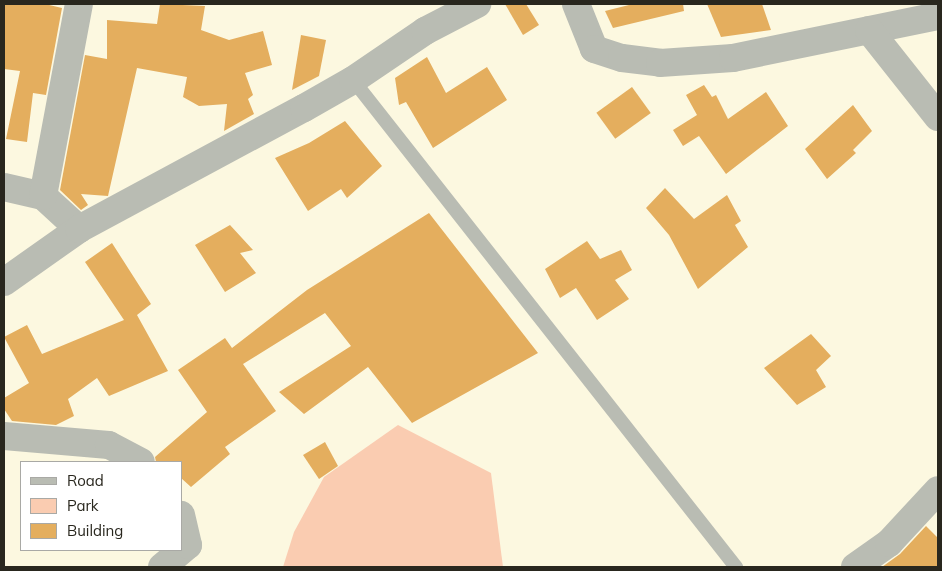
<!DOCTYPE html>
<style>
body{margin:0}
#map{position:relative;width:942px;height:571px;overflow:hidden;background:#fcf8e0;font-family:Mulish,sans-serif}
div>[style]{position:absolute}
[style*='--x']{left:calc(var(--x)*1px);top:calc(var(--y)*1px);width:calc(var(--w)*1px);rotate:calc(var(--a)*1deg)}
.green>*{inset:0;background:#faccb1}
.building>*{inset:0;background:#e4ae5e;transform-origin:0 0}
.lane>*{height:14px;margin:-7px;padding:0 7px;transform-origin:7px;border-radius:7px;background:#b9bcb3}
.street>*{height:28px;margin:-14px;padding:0 14px;transform-origin:14px;border-radius:14px;background:#b9bcb3}
span{translate:-50% -50%;white-space:nowrap;text-align:center;line-height:1.15;-webkit-text-stroke:4px #fff;paint-order:stroke}
.frame{position:absolute;inset:0;border:5px solid #29271e;pointer-events:none}
.legend{position:absolute;left:20px;top:461px;width:162px;height:90px;box-sizing:border-box;background:#fff;border:1px solid #a9a9a5;margin:0;padding:6px 9px;list-style:none;font-size:15px;color:#29271e}
.legend li{display:flex;align-items:center;gap:10px;height:25px}
.legend b{width:25px;border:1px solid #a9a9a5}
</style>
<div id="map">
<div class="green">
<i style="clip-path:polygon(398px 425px,491px 473px,503px 567px,283px 567px,294px 532px,324px 477px)"></i>
</div>
<div class="building">
<i style="clip-path:polygon(4px 4px,45px 4px,62px 8px,46px 95px,33px 93px,27px 142px,6px 139px,20px 71px,4px 69px)"></i>
<i style="clip-path:polygon(160px 4px,205px 6px,201px 30px,229px 40px,263px 31px,272px 65px,245px 73px,253px 95px,248px 99px,254px 114px,224px 131px,227px 104px,199px 106px,183px 97px,187px 77px,137px 68px,108px 196px,81px 194px,88px 205px,81px 210px,60px 190px,85px 55px,107px 59px,107px 20px,157px 24px)"></i>
<i style="clip-path:polygon(505px 4px,526px 4px,539px 25px,523px 35px)"></i>
<i style="clip-path:polygon(633px 4px,683px 4px,684px 11px,613px 28px,605px 11px)"></i>
<i style="clip-path:polygon(707px 4px,762px 4px,771px 30px,721px 37px)"></i>
<i style="clip-path:polygon(301px 35px,326px 40px,319px 76px,292px 90px)"></i>
<i style="clip-path:polygon(427px 57px,446px 93px,487px 67px,507px 100px,433px 148px,406px 102px,399px 105px,395px 78px)"></i>
<i style="clip-path:polygon(704px 85px,712px 97px,716px 95px,728px 119px,766px 92px,788px 126px,726px 174px,699px 136px,683px 146px,673px 130px,697px 115px,686px 95px)"></i>
<i style="left:632px;top:87px;width:32px;height:44px;rotate:54deg"></i>
<i style="clip-path:polygon(853px 105px,872px 131px,853px 150px,856px 153px,827px 179px,805px 149px)"></i>
<i style="clip-path:polygon(345px 121px,382px 166px,347px 198px,341px 189px,308px 211px,275px 158px,309px 143px)"></i>
<i style="clip-path:polygon(665px 188px,694px 219px,727px 195px,741px 221px,735px 225px,748px 247px,698px 289px,669px 235px,646px 208px)"></i>
<i style="clip-path:polygon(429px 213px,538px 353px,412px 423px,368px 367px,304px 414px,279px 392px,351px 346px,325px 313px,243px 364px,276px 411px,225px 447px,230px 454px,191px 487px,181px 478px,181px 462px,156px 462px,155px 457px,207px 412px,178px 370px,225px 338px,232px 348px,307px 290px)"></i>
<i style="clip-path:polygon(230px 225px,253px 250px,240px 253px,256px 273px,225px 292px,195px 245px)"></i>
<i style="clip-path:polygon(587px 241px,600px 259px,621px 250px,632px 270px,615px 280px,629px 299px,597px 320px,576px 288px,560px 298px,545px 269px)"></i>
<i style="clip-path:polygon(112px 243px,151px 304px,137px 315px,168px 371px,109px 396px,97px 378px,68px 399px,74px 416px,56px 425px,12px 421px,4px 409px,4px 398px,29px 383px,4px 337px,27px 325px,42px 354px,124px 320px,85px 262px)"></i>
<i style="clip-path:polygon(811px 334px,831px 356px,816px 370px,826px 387px,797px 405px,764px 368px)"></i>
<i style="clip-path:polygon(325px 442px,338px 466px,319px 479px,303px 455px)"></i>
<i style="clip-path:polygon(926px 526px,938px 538px,938px 567px,882px 567px,900px 554px)"></i>
</div>
<div class="lane">
<i style="--x:353;--y:80;--w:620;--a:51.82"></i>
</div>
<div class="street">
<i style="--x:576;--y:4;--w:48;--a:68.2"></i>
<i style="--x:594;--y:49;--w:29;--a:18"></i>
<i style="--x:622;--y:58;--w:38;--a:7"></i>
<i style="--x:660;--y:63;--w:73;--a:-3.9"></i>
<i style="--x:733;--y:58;--w:209;--a:-11.6"></i>
<i style="--x:869;--y:30;--w:111;--a:51.6"></i>
<i style="--x:4;--y:187;--w:40;--a:13"></i>
<i style="--x:43;--y:196;--w:49;--a:42.5"></i>
<i style="--x:43;--y:196;--w:195;--a:-79.4"></i>
<i style="--x:4;--y:282;--w:92;--a:-35.2"></i>
<i style="--x:79;--y:229;--w:255;--a:-28.3"></i>
<i style="--x:304;--y:108;--w:56;--a:-29.7"></i>
<i style="--x:353;--y:80;--w:87;--a:-34.2"></i>
<i style="--x:425;--y:31;--w:59;--a:-27.4"></i>
<i style="--x:4;--y:436;--w:105;--a:4.9"></i>
<i style="--x:109;--y:445;--w:36;--a:28"></i>
<i style="--x:162;--y:567;--w:34;--a:-40"></i>
<i style="--x:188;--y:545;--w:31;--a:-103"></i>
<i style="--x:855;--y:567;--w:42;--a:-35.2"></i>
<i style="--x:889;--y:543;--w:72;--a:-47.2"></i>
</div>
<div class="frame"></div>
<ul class="legend">
<li><b style="height:6px;background:#b9bcb3"></b>Road</li>
<li><b style="height:14px;background:#faccb1"></b>Park</li>
<li><b style="height:14px;background:#e4ae5e"></b>Building</li>
</ul>
</div>
